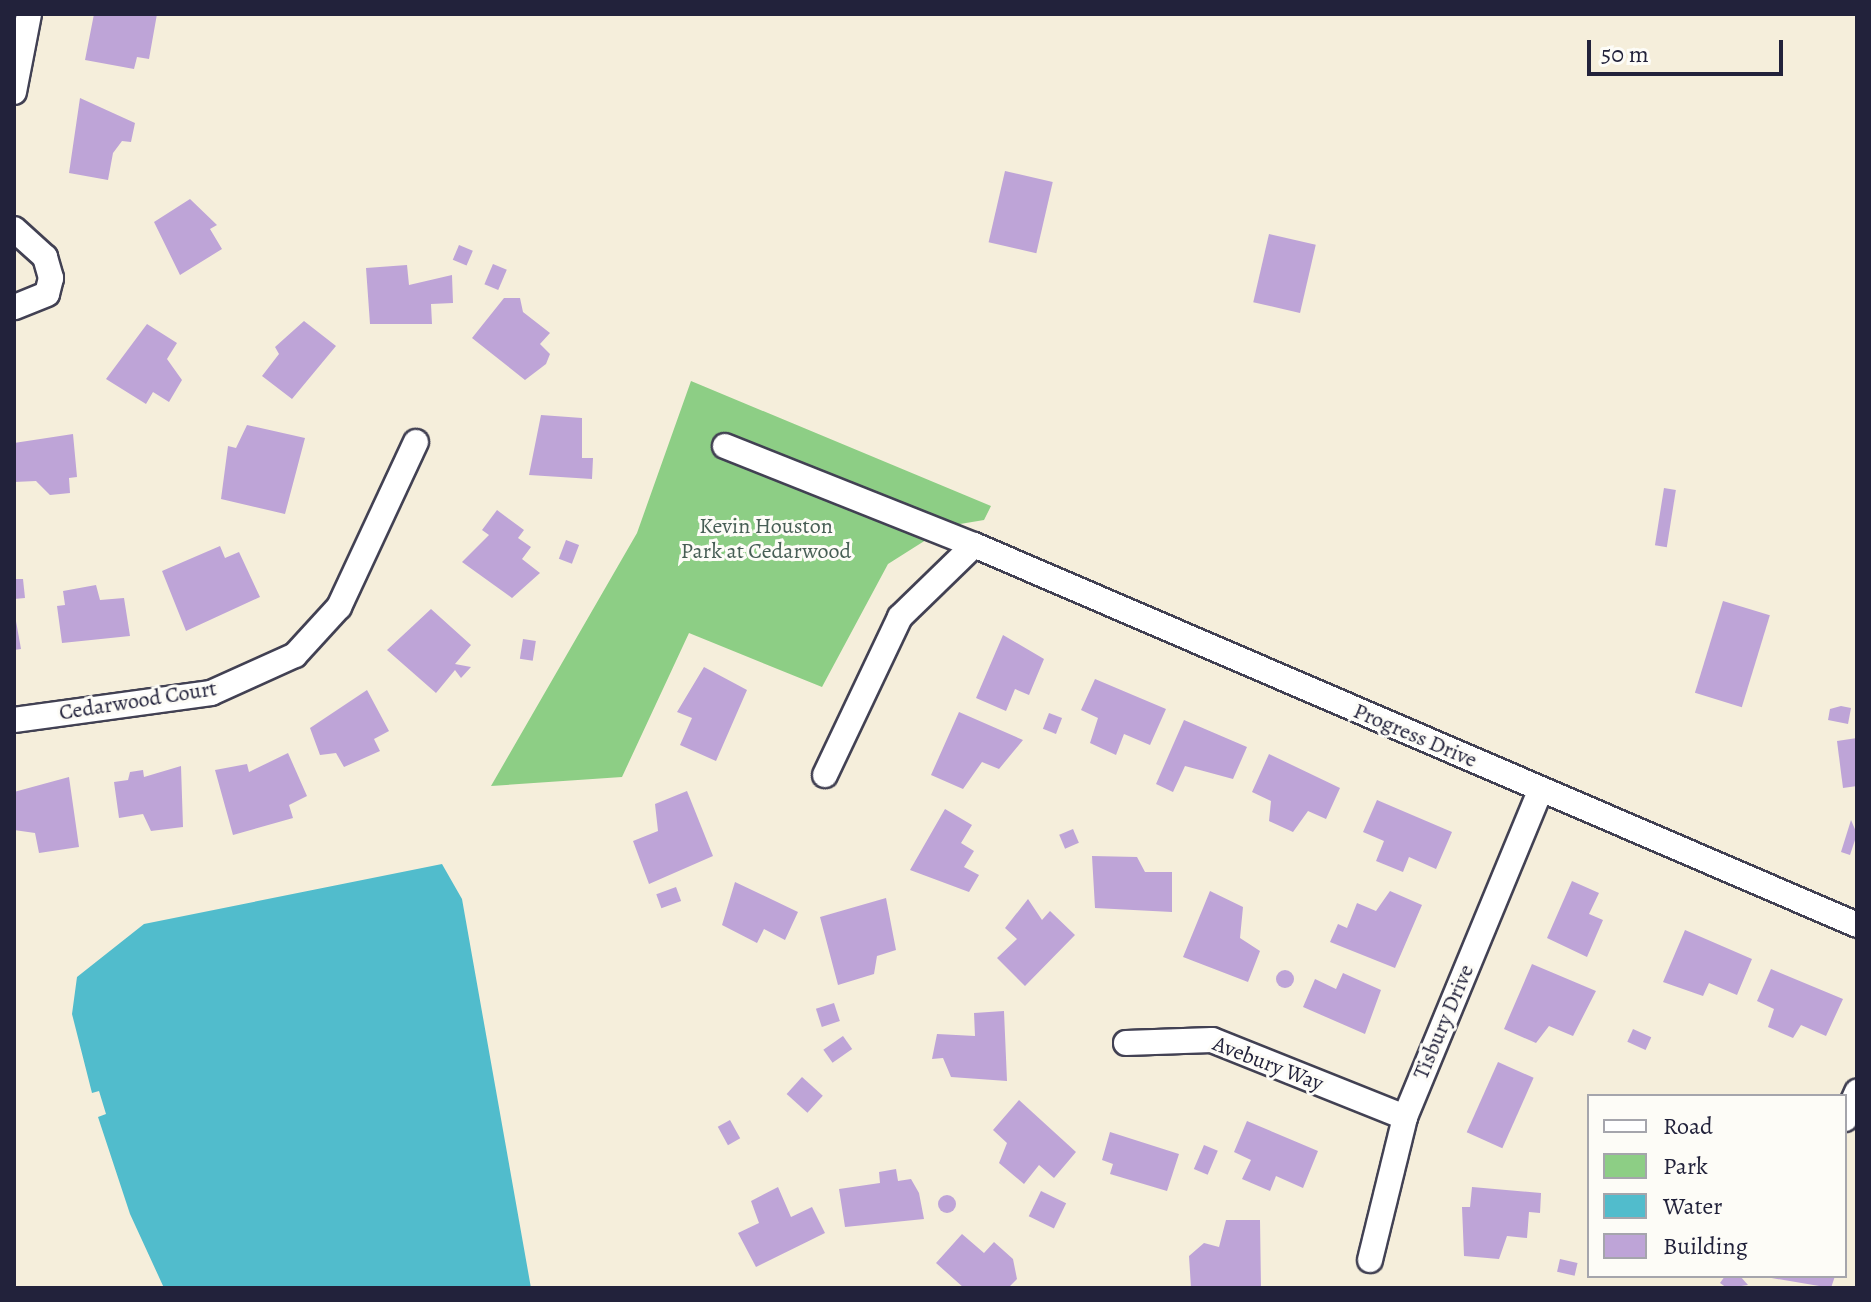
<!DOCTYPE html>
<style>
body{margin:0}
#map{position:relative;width:1871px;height:1302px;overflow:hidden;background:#f5eedb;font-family:Alegreya,serif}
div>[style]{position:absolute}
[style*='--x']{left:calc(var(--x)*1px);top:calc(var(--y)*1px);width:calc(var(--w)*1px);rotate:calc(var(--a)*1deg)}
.green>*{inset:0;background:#8dce85}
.water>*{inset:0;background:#51bccc}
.building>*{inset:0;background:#bea4d7;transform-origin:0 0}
.round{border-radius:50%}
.roads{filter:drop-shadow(2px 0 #424153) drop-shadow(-2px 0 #424153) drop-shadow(0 2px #424153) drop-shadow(0 -2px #424153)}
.street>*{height:24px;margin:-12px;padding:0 12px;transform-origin:12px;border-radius:12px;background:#fff}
span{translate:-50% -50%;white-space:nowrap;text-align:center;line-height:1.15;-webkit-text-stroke:6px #fdfcf7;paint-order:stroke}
.park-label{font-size:22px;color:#475e55}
.street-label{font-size:22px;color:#22223b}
.frame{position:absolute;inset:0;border:16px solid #22223b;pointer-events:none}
.legend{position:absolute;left:1587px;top:1094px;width:260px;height:184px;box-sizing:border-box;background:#fdfcf7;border:2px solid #a5a5ac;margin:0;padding:10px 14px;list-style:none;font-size:24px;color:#22223b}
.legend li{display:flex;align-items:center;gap:16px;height:40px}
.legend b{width:40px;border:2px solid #a5a5ac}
.scale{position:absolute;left:1587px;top:40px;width:196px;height:36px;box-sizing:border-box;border:4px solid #22223b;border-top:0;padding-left:10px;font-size:24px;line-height:28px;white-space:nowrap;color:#22223b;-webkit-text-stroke:6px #fdfcf7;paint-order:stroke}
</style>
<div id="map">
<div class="green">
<i style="clip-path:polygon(691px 381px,991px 506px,984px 520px,948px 526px,888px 564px,822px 687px,689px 633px,622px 777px,491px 786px,637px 533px)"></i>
</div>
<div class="water">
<i style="clip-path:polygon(442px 864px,462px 899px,531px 1288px,164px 1288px,130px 1214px,98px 1117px,106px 1114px,99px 1091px,92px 1093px,72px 1014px,77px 977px,144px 924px)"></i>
</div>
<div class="building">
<i style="clip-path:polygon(94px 14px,157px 14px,149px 59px,137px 57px,134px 69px,85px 60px)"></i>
<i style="clip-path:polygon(80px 98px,135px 123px,131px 142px,122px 141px,113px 153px,108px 180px,69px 173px)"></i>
<i style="left:1005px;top:171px;width:49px;height:73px;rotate:13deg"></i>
<i style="clip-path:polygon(190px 199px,217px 225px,210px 229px,222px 249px,180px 275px,154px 222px)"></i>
<i style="left:1269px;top:234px;width:48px;height:70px;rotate:13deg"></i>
<i style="left:459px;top:245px;width:15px;height:16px;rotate:23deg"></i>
<i style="left:493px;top:264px;width:15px;height:22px;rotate:23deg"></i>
<i style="clip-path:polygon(407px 265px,409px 285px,452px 275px,453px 303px,431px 304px,432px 324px,370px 324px,366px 268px)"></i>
<i style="clip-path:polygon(504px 298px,520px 298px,523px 312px,550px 333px,540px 344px,550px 354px,546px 364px,525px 380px,472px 338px)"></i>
<i style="clip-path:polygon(304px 321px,336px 346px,292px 399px,262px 376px,279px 354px,275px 347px)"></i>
<i style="clip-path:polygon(147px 324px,177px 343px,167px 359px,182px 380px,169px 402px,153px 392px,146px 404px,106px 379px)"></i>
<i style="clip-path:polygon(541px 415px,582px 418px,582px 458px,593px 458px,592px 479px,529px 475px)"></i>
<i style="clip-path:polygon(247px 425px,305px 438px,285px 514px,221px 499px,228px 446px,236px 448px)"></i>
<i style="clip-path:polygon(73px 434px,77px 477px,69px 478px,70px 493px,50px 495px,36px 481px,14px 482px,14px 443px)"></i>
<i style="left:1664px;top:488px;width:12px;height:58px;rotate:9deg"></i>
<i style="clip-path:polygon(497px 510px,524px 530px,518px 538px,531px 547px,522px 559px,540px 573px,512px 598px,462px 562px,489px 535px,482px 530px)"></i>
<i style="left:566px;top:540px;width:14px;height:20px;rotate:21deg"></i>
<i style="clip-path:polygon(220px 546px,225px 558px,239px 552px,260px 597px,186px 631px,162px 571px)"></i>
<i style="clip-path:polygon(14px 579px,23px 579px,25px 598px,14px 599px)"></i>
<i style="clip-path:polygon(96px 585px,100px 600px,124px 598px,130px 636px,62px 643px,57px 606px,65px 605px,63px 591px)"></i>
<i style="left:1723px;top:601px;width:49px;height:96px;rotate:17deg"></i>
<i style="clip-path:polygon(431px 609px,471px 645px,455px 664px,471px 667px,461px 678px,455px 670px,436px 693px,387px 650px)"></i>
<i style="clip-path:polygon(14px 610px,21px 649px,14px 650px)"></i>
<i style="clip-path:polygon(1003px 635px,1044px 659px,1029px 695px,1015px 689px,1006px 711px,976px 698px)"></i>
<i style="left:523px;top:639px;width:13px;height:20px;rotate:9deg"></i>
<i style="clip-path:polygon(704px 667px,747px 690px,716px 761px,680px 745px,692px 718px,677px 712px)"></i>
<i style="clip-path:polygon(1095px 679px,1166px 709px,1150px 745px,1124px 734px,1116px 755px,1090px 743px,1098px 718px,1081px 710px)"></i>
<i style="clip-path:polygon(367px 690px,389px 731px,374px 739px,380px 751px,344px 767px,336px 753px,320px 755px,310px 728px)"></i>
<i style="clip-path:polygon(1841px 706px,1851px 708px,1848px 724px,1828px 720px,1830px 709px)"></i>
<i style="clip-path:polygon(959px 712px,1023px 740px,999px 769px,982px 762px,963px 789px,931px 775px)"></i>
<i style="left:1049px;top:713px;width:14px;height:17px;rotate:21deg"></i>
<i style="clip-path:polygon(1184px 720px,1247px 747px,1233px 779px,1185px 766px,1173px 792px,1156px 784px)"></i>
<i style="clip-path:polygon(1857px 738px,1857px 786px,1843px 788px,1837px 741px)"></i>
<i style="clip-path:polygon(288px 753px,307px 796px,289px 805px,293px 818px,233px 835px,215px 770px,247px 764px,249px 772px)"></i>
<i style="clip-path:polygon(1269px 754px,1340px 788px,1326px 819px,1308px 811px,1293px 832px,1269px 821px,1271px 801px,1252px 792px)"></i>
<i style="clip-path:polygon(181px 766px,183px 827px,151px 831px,143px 814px,119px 818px,114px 782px,128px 780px,130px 772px,143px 770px,144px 777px)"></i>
<i style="clip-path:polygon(69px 777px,79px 847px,39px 853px,35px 833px,14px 830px,14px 792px)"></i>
<i style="clip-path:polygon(687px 791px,713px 856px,649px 884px,633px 841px,658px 831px,655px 804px)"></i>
<i style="clip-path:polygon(1377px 800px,1452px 832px,1436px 869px,1409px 857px,1403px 872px,1376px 861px,1384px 841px,1363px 832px)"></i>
<i style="clip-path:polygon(945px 809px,972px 825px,961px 843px,974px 851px,964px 867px,979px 875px,969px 892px,910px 870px)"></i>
<i style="clip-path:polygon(1851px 820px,1857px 834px,1850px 855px,1841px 852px)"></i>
<i style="left:1073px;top:829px;width:15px;height:15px;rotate:67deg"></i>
<i style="clip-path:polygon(1092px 856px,1137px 857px,1145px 872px,1172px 872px,1172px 912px,1095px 908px)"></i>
<i style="clip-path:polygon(1572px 881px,1599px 893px,1589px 914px,1603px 920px,1587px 957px,1547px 938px)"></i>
<i style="clip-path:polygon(735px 882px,798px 912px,785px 940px,764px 929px,757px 943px,722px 925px)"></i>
<i style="left:676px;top:887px;width:15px;height:21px;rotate:70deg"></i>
<i style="clip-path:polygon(1210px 891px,1243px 907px,1240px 938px,1260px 951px,1248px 982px,1183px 957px)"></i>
<i style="clip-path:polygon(1390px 891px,1422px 905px,1395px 968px,1330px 942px,1338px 924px,1347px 928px,1357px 903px,1376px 911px)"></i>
<i style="clip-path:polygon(886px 898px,896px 950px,877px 956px,874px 974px,838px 985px,820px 917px)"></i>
<i style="clip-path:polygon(1028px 899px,1042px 920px,1050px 911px,1075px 935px,1025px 986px,997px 958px,1017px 939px,1005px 928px)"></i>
<i style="clip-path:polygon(1685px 930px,1752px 959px,1737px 995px,1709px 983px,1703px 996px,1663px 982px)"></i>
<i style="clip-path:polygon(1532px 964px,1596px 991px,1573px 1036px,1549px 1026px,1536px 1043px,1504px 1029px)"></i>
<i style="clip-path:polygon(1771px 969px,1843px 999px,1826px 1036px,1801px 1025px,1793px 1038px,1768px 1027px,1774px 1009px,1757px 1001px)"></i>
<i class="round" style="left:1276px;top:970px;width:18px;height:18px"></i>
<i style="clip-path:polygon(1343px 973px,1381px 990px,1365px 1034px,1303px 1007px,1315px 979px,1336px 989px)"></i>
<i style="left:834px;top:1003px;width:19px;height:19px;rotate:72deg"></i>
<i style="clip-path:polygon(1004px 1011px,1007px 1081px,951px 1077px,943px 1058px,932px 1059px,937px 1034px,975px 1036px,974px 1013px)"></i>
<i style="left:1633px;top:1029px;width:20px;height:14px;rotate:24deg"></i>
<i style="left:843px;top:1036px;width:16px;height:24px;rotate:55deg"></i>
<i style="left:1498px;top:1062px;width:39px;height:77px;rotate:24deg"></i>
<i style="left:802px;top:1077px;width:28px;height:23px;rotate:42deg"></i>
<i style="clip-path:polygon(1019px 1100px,1076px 1152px,1054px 1178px,1039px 1165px,1024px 1184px,999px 1163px,1007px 1143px,993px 1130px)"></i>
<i style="left:730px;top:1120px;width:21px;height:14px;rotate:61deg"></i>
<i style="clip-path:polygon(1247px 1121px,1318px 1151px,1303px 1188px,1276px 1176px,1270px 1191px,1242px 1179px,1251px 1160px,1234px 1152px)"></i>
<i style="clip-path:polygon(1110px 1132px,1179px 1154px,1167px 1191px,1110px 1174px,1113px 1164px,1102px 1160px)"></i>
<i style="left:1204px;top:1145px;width:15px;height:26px;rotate:23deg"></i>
<i style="clip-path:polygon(896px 1169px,898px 1181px,911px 1179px,919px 1193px,924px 1219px,845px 1227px,839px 1189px,880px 1183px,879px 1172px)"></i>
<i style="clip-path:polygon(778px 1187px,791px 1217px,812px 1207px,825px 1233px,756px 1267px,738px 1233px,759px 1223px,751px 1201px)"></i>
<i style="clip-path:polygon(1472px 1187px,1541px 1193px,1540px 1213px,1529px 1212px,1527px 1238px,1507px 1236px,1499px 1259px,1464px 1256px,1462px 1207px,1470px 1207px)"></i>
<i style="left:1041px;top:1191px;width:28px;height:28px;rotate:26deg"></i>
<i class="round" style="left:938px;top:1195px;width:18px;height:18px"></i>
<i style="clip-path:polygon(1226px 1220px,1260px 1220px,1261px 1288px,1191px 1288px,1189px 1256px,1204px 1243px,1219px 1247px)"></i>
<i style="clip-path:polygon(962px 1234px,984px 1253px,994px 1242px,1013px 1259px,1017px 1279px,1008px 1288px,964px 1288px,936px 1263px)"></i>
<i style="left:1560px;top:1259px;width:18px;height:13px;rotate:13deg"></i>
<i style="clip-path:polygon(1725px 1276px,1740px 1276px,1748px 1285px,1727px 1288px,1720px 1283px)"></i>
<i style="clip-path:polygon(1760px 1276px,1835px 1276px,1831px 1288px)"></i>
</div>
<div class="roads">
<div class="street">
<i style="--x:14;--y:92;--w:79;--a:-79.1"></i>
<i style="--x:14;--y:229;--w:42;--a:42.1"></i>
<i style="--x:45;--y:257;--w:22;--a:74"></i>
<i style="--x:51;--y:278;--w:16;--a:104"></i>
<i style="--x:47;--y:294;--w:35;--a:158"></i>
<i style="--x:725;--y:446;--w:268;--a:21.7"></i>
<i style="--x:974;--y:545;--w:961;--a:23.28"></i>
<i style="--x:14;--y:720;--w:199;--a:-7.8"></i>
<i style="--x:211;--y:693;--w:92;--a:-24.3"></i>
<i style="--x:295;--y:655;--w:65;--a:-47.5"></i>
<i style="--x:339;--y:607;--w:182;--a:-65"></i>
<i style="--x:825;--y:775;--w:175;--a:-64.6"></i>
<i style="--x:900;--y:617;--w:103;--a:-44.2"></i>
<i style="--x:1126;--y:1043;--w:86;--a:-2"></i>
<i style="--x:1212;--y:1040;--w:208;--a:21.8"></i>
<i style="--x:1845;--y:1119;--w:30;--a:-66"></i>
<i style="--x:1370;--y:1260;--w:147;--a:-76.2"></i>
<i style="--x:1405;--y:1117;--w:353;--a:-67.5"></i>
</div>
</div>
<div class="park-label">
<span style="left:766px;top:539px">Kevin Houston<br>Park at Cedarwood</span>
</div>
<div class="street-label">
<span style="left:138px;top:701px;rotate:-9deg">Cedarwood Court</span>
<span style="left:1415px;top:736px;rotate:23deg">Progress Drive</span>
<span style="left:1444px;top:1022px;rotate:-67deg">Tisbury Drive</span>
<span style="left:1268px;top:1064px;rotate:21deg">Avebury Way</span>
</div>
<div class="frame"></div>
<ul class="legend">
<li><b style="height:10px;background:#fff"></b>Road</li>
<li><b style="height:22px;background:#8dce85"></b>Park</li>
<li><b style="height:22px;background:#51bccc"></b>Water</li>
<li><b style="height:22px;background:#bea4d7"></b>Building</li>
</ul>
<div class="scale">50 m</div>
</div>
